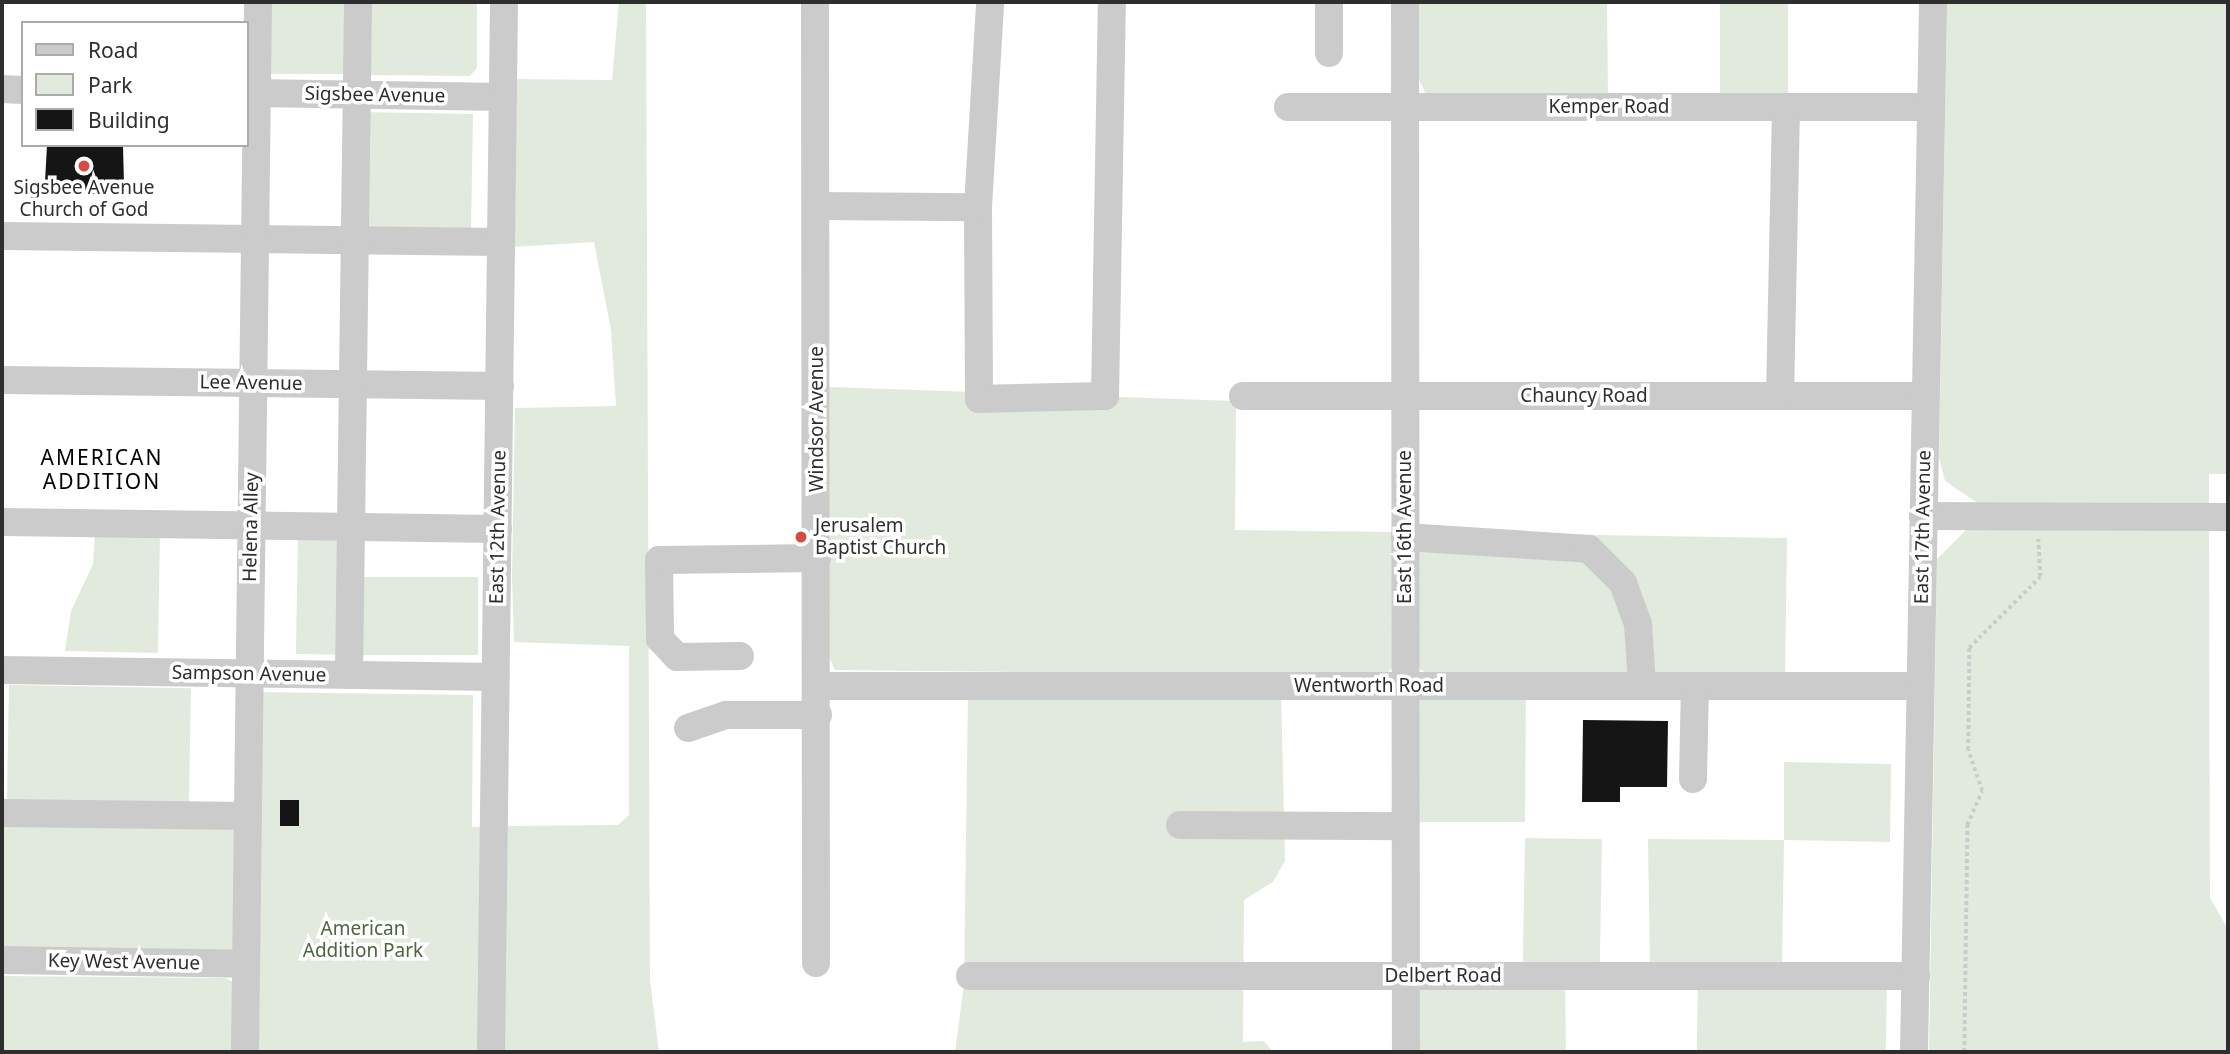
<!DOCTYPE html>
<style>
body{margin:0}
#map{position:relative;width:2230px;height:1054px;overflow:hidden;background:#fff;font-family:"Noto Sans",sans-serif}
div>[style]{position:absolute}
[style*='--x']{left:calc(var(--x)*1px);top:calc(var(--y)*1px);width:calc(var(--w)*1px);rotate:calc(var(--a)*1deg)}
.green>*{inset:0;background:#e2eadd;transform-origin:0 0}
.building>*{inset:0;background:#151515;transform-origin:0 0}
.path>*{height:3.5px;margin-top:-1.75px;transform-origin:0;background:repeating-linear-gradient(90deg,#cbcbcb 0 3.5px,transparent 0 7px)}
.minor>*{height:28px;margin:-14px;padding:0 14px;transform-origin:14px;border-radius:14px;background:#cbcbcb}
.dots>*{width:19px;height:19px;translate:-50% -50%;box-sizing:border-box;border:4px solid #fff;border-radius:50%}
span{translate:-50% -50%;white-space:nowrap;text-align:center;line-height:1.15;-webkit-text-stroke:7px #fff;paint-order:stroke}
.street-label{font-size:19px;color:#2e2e2e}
.poi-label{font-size:19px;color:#2e2e2e}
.left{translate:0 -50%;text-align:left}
.park-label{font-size:19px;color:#4c6540}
.neighbourhood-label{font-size:21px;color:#000;letter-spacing:2px}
.frame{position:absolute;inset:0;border:4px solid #2e2e2e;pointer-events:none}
.legend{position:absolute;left:21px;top:21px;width:228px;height:126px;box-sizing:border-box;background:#fff;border:2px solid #ababab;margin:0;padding:9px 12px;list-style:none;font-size:21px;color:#2e2e2e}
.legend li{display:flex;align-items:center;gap:14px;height:35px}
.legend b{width:35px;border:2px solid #ababab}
</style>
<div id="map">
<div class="green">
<i style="left:266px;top:2px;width:81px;height:72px"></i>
<i style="clip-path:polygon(362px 2px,477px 2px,477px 68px,470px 76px,361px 75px)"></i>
<i style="clip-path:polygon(619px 2px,646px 2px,650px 980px,659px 1052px,504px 1052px,504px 826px,618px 825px,629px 815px,629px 646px,514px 642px,512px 577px,515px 408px,616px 406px,611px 330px,594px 242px,512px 247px,512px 79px,612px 80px)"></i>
<i style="clip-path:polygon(1414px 2px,1607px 2px,1608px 100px,1457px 101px,1425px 93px,1414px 68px)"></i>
<i style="left:1720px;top:2px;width:68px;height:95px"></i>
<i style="clip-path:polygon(1947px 2px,2228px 2px,2228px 474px,2209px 474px,2209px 505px,1979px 504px,1945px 481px,1939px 458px)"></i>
<i style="left:361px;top:112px;width:112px;height:121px;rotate:1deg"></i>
<i style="clip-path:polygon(829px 387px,1236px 401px,1235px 530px,1395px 532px,1394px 666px,1385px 675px,1280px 675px,835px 670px,827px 653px)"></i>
<i style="clip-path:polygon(1972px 524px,2209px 524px,2210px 898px,2228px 929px,2228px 1052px,1929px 1052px,1937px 559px)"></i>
<i style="clip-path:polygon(95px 531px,160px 531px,158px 653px,65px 651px,71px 611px,93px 564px)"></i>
<i style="clip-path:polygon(1412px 532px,1787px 538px,1785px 680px,1432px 677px,1417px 667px)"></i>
<i style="left:298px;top:534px;width:49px;height:120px;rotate:1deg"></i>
<i style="left:361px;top:577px;width:117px;height:78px"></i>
<i style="left:9px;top:685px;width:182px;height:120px;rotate:1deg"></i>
<i style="clip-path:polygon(1281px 689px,1285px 861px,1273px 882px,1244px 900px,1243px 1042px,1264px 1041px,1273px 1052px,955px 1052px,964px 984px,968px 692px)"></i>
<i style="clip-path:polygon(1526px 691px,1525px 822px,1419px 822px,1414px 813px,1420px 695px)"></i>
<i style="clip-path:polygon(258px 692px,473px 695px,472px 827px,488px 827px,487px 1052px,252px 1052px)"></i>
<i style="clip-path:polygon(1784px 762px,1891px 764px,1890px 842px,1784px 840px,1782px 968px,1650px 969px,1648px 839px,1784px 840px)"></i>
<i style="left:2px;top:821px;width:238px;height:126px;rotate:1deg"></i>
<i style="left:1525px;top:838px;width:77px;height:130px;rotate:1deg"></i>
<i style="clip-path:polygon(2px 976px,226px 978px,236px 984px,238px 1052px,2px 1052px)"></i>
<i style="clip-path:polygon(1565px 980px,1566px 1052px,1416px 1052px,1420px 989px)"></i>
<i style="left:1698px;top:980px;width:189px;height:72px;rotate:1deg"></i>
</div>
<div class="building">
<i style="clip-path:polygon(47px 145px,123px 145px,124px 184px,107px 184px,108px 194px,76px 194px,68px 181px,45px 182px)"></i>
<i style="clip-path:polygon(1583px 720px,1668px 721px,1667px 787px,1620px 787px,1620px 802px,1582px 802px)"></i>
<i style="left:280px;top:800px;width:19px;height:26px"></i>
</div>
<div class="path">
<i style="--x:1964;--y:1052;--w:227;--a:-89.2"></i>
<i style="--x:1967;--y:825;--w:37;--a:-66"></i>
<i style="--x:1982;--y:791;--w:43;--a:-108.9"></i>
<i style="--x:1968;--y:750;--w:102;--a:-89.4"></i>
<i style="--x:1969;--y:648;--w:100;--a:-45"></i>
<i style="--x:2040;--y:577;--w:38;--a:-93"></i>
</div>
<div class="minor">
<i style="--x:815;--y:2;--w:961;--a:89.94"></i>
<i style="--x:1329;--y:2;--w:51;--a:90"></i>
<i style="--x:1405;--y:2;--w:1050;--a:89.95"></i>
<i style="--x:2;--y:89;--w:21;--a:3"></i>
<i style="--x:247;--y:93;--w:256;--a:0.9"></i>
<i style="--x:1288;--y:107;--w:643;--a:0"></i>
<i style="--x:816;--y:206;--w:162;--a:0.4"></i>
<i style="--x:978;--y:207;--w:192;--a:89.7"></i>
<i style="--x:979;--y:399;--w:126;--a:-1.4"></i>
<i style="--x:1105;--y:396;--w:394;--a:-89"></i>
<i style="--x:978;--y:207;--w:205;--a:-86.6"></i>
<i style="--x:2;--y:236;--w:499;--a:0.7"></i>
<i style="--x:2;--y:380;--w:498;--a:0.7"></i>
<i style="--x:1243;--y:396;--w:682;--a:0"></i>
<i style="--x:1780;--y:396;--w:289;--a:-88.8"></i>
<i style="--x:1923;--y:516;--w:305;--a:0.2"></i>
<i style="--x:2;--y:522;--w:496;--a:0.8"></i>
<i style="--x:1405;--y:537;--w:184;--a:3.7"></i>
<i style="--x:1589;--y:549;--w:48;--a:45"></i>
<i style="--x:1623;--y:583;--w:44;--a:69.9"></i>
<i style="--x:1638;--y:624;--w:62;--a:86.3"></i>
<i style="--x:740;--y:656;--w:63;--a:179.1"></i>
<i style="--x:677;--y:657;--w:25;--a:-133"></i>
<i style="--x:660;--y:639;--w:79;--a:-90.7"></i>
<i style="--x:659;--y:560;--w:158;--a:-0.7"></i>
<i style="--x:2;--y:670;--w:494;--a:0.8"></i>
<i style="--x:349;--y:675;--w:673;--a:-89.23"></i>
<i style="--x:818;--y:686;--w:1102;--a:0"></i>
<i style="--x:688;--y:728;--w:40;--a:-18.9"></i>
<i style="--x:726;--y:715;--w:92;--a:0"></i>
<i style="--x:1693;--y:779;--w:93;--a:-88.8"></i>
<i style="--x:2;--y:813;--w:246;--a:0.7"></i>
<i style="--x:1180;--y:825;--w:225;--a:0.3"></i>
<i style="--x:2;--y:960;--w:244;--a:0.9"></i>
<i style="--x:970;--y:976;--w:946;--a:0"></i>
<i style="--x:245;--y:1052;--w:1050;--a:-89.29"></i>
<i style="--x:491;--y:1052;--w:1050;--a:-89.29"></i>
<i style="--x:1914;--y:1052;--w:1050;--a:-88.96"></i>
</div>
<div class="dots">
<i style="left:84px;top:166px;background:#d44b41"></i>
<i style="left:801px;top:537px;background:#d44b41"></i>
</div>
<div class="street-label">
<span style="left:375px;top:95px;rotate:1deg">Sigsbee Avenue</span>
<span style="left:1609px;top:107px">Kemper Road</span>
<span style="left:251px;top:383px;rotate:1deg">Lee Avenue</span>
<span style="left:1584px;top:396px">Chauncy Road</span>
<span style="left:817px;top:419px;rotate:-90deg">Windsor Avenue</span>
<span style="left:251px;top:527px;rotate:-89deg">Helena Alley</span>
<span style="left:498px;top:527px;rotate:-89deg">East 12th Avenue</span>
<span style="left:1405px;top:527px;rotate:-90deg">East 16th Avenue</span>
<span style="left:1923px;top:527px;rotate:-89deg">East 17th Avenue</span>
<span style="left:249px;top:674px;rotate:1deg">Sampson Avenue</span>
<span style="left:1369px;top:686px">Wentworth Road</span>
<span style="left:124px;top:962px;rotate:1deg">Key West Avenue</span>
<span style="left:1443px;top:976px">Delbert Road</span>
</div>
<div class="poi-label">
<span style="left:84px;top:199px">Sigsbee Avenue<br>Church of God</span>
<span class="left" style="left:815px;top:537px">Jerusalem<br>Baptist Church</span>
</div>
<div class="park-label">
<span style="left:363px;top:940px">American<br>Addition Park</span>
</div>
<div class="neighbourhood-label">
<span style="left:102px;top:469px">AMERICAN<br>ADDITION</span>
</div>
<div class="frame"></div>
<ul class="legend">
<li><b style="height:9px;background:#cbcbcb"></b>Road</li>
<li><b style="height:19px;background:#e2eadd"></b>Park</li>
<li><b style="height:19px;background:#151515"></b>Building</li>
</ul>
</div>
